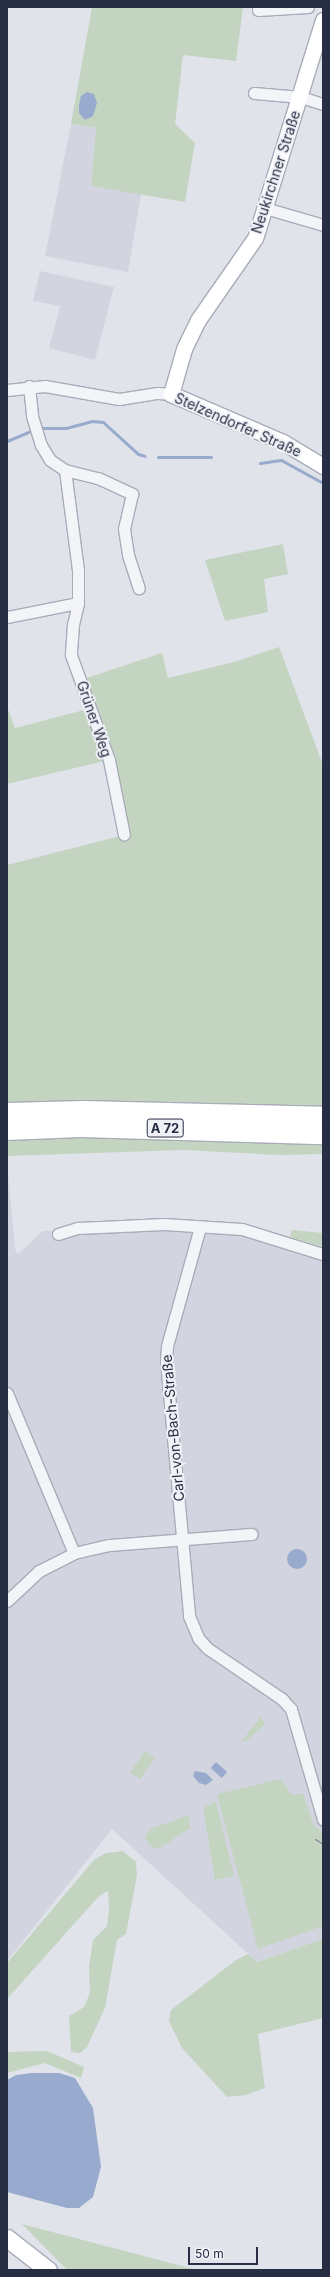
<!DOCTYPE html>
<meta charset="utf-8">
<style>
body{margin:0}
#map{position:relative;width:330px;height:2277px;overflow:hidden;background:#e0e3ea;font-family:Inter,sans-serif}
div>[style]{position:absolute}
[style*='--x']{left:calc(var(--x)*1px);top:calc(var(--y)*1px);width:calc(var(--w)*1px);rotate:calc(var(--a)*1deg)}
.built>*{inset:0;background:#d2d5df}
.green>*{inset:0;background:#c3d5c1;transform-origin:0 0}
.water>*{inset:0;background:#98aacd;transform-origin:0 0}
.round{border-radius:50%}
.stream>*{height:3px;margin:-1.5px;padding:0 1.5px;transform-origin:1.5px;border-radius:1.5px;background:#98aacd}
.roads{filter:drop-shadow(1px 0 #a8acb8) drop-shadow(-1px 0 #a8acb8) drop-shadow(0 1px #a8acb8) drop-shadow(0 -1px #a8acb8)}
.minor>*{height:11px;margin:-5.5px;padding:0 5.5px;transform-origin:5.5px;border-radius:5.5px;background:#f3f4f8}
.secondary>*{height:15px;margin:-7.5px;padding:0 7.5px;transform-origin:7.5px;border-radius:7.5px;background:#fff}
.primary>*{height:17px;margin:-8.5px;padding:0 8.5px;transform-origin:8.5px;border-radius:8.5px;background:#fff}
.motorway>*{height:19px;margin:-9.5px;padding:0 9.5px;transform-origin:9.5px;border-radius:9.5px;background:#fff}
.tram>*{height:1px;margin:-0.5px;padding:0 0.5px;transform-origin:0.5px;border-radius:0.5px;background:#787f95}
span{translate:-50% -50%;white-space:nowrap;text-align:center;line-height:1.15;-webkit-text-stroke:4px #f0f2f7;paint-order:stroke}
.shield-label span{padding:1px 3px;background:#f0f2f7;border:1px solid;border-radius:3px;-webkit-text-stroke-width:0}
.shield-label{font-size:13px;color:#272d43;font-weight:700}
.street-label{font-size:14px;color:#272d43}
.frame{position:absolute;inset:0;border:8px solid #272d43;pointer-events:none}
.scale{position:absolute;left:188px;top:2247px;width:70px;height:18px;box-sizing:border-box;border:2px solid #272d43;border-top:0;padding-left:5px;font-size:12px;line-height:14px;white-space:nowrap;color:#272d43;-webkit-text-stroke:3px #f0f2f7;paint-order:stroke}
</style>
<div id="map">
<div class="built">
<i style="clip-path:polygon(71px 124px,96px 128px,91px 186px,141px 194px,128px 272px,45px 256px)"></i>
<i style="clip-path:polygon(40px 271px,114px 287px,95px 360px,49px 348px,60px 306px,33px 301px)"></i>
<i style="clip-path:polygon(7px 1162px,15px 1249px,18px 1254px,43px 1231px,180px 1229px,242px 1234px,323px 1258px,323px 1939px,257px 1962px,112px 1829px,7px 1961px)"></i>
</div>
<div class="green">
<i style="clip-path:polygon(92px 7px,243px 7px,236px 61px,183px 55px,175px 124px,195px 143px,185px 202px,91px 186px,96px 128px,71px 124px)"></i>
<i style="clip-path:polygon(283px 544px,288px 574px,264px 579px,268px 612px,225px 621px,205px 560px)"></i>
<i style="clip-path:polygon(279px 647px,323px 765px,323px 1154px,279px 1155px,183px 1150px,7px 1156px,7px 865px,124px 835px,109px 760px,7px 784px,7px 707px,15px 728px,92px 708px,81px 680px,162px 653px,168px 678px,238px 661px)"></i>
<i style="clip-path:polygon(292px 1230px,323px 1233px,323px 1247px,290px 1237px)"></i>
<i style="clip-path:polygon(261px 1716px,265px 1725px,245px 1742px,242px 1741px)"></i>
<i style="left:145px;top:1751px;width:12px;height:26px;rotate:35deg"></i>
<i style="clip-path:polygon(281px 1779px,292px 1795px,303px 1793px,313px 1824px,323px 1833px,323px 1926px,258px 1949px,217px 1794px)"></i>
<i style="clip-path:polygon(216px 1801px,234px 1876px,215px 1880px,204px 1814px,205px 1807px)"></i>
<i style="clip-path:polygon(189px 1815px,190px 1828px,160px 1848px,153px 1848px,145px 1838px,150px 1829px)"></i>
<i style="clip-path:polygon(123px 1851px,136px 1862px,137px 1875px,126px 1934px,117px 1940px,105px 2008px,87px 2047px,80px 2053px,71px 2052px,69px 2016px,84px 2007px,90px 1993px,89px 1967px,93px 1940px,107px 1926px,109px 1910px,108px 1891px,99px 1896px,7px 1999px,7px 1963px,94px 1860px,106px 1853px)"></i>
<i style="clip-path:polygon(323px 1939px,323px 2018px,258px 2034px,265px 2088px,246px 2095px,227px 2097px,182px 2048px,169px 2021px,171px 2010px,236px 1960px,248px 1954px,257px 1962px)"></i>
<i style="clip-path:polygon(47px 2051px,84px 2067px,81px 2078px,45px 2063px,7px 2073px,7px 2052px)"></i>
<i style="clip-path:polygon(22px 2224px,197px 2270px,67px 2270px)"></i>
</div>
<div class="water">
<i style="clip-path:polygon(87px 92px,94px 94px,97px 103px,93px 116px,85px 120px,79px 113px,79px 105px,81px 96px)"></i>
<i class="round" style="left:287px;top:1549px;width:20px;height:20px"></i>
<i style="left:216px;top:1762px;width:15px;height:8px;rotate:42deg"></i>
<i style="clip-path:polygon(195px 1771px,206px 1773px,213px 1780px,206px 1785px,199px 1783px,193px 1776px)"></i>
<i style="clip-path:polygon(32px 2073px,59px 2073px,75px 2078px,93px 2108px,101px 2167px,93px 2197px,79px 2208px,67px 2208px,7px 2192px,7px 2080px,16px 2075px)"></i>
</div>
<div class="stream">
<i style="--x:41;--y:428;--w:25;--a:0"></i>
<i style="--x:66;--y:428;--w:27;--a:-15"></i>
<i style="--x:92;--y:421;--w:11;--a:5"></i>
<i style="--x:103;--y:422;--w:47;--a:42.4"></i>
<i style="--x:138;--y:454;--w:7;--a:16"></i>
<i style="--x:7;--y:441;--w:26;--a:-23"></i>
<i style="--x:158;--y:457;--w:53;--a:0"></i>
<i style="--x:260;--y:463;--w:21;--a:-8"></i>
<i style="--x:281;--y:460;--w:48;--a:28.7"></i>
</div>
<div class="roads">
<div class="minor">
<i style="--x:258;--y:10;--w:50;--a:-3.4"></i>
<i style="--x:254;--y:93;--w:47;--a:4.9"></i>
<i style="--x:301;--y:97;--w:23;--a:18"></i>
<i style="--x:265;--y:208;--w:60;--a:16.3"></i>
<i style="--x:29;--y:386;--w:30;--a:84"></i>
<i style="--x:32;--y:416;--w:30;--a:73"></i>
<i style="--x:41;--y:445;--w:17;--a:59"></i>
<i style="--x:50;--y:460;--w:18;--a:34"></i>
<i style="--x:65;--y:470;--w:101;--a:82.6"></i>
<i style="--x:78;--y:570;--w:33;--a:90"></i>
<i style="--x:78;--y:603;--w:22;--a:103"></i>
<i style="--x:73;--y:624;--w:31;--a:94"></i>
<i style="--x:71;--y:655;--w:112;--a:70.1"></i>
<i style="--x:109;--y:760;--w:76;--a:78.7"></i>
<i style="--x:7;--y:390;--w:38;--a:-6"></i>
<i style="--x:45;--y:386;--w:75;--a:10"></i>
<i style="--x:119;--y:399;--w:39;--a:-9"></i>
<i style="--x:158;--y:393;--w:13;--a:4"></i>
<i style="--x:65;--y:470;--w:34;--a:14"></i>
<i style="--x:98;--y:478;--w:38;--a:25"></i>
<i style="--x:132;--y:494;--w:36;--a:103"></i>
<i style="--x:124;--y:529;--w:26;--a:81"></i>
<i style="--x:128;--y:555;--w:35;--a:72"></i>
<i style="--x:7;--y:617;--w:72;--a:-11.2"></i>
<i style="--x:200;--y:1227;--w:123;--a:105.5"></i>
<i style="--x:167;--y:1346;--w:15;--a:94"></i>
<i style="--x:166;--y:1361;--w:256;--a:84.8"></i>
<i style="--x:189;--y:1616;--w:25;--a:67"></i>
<i style="--x:199;--y:1639;--w:12;--a:48"></i>
<i style="--x:207;--y:1648;--w:91;--a:34.2"></i>
<i style="--x:282;--y:1699;--w:13;--a:48"></i>
<i style="--x:291;--y:1709;--w:115;--a:73.8"></i>
<i style="--x:58;--y:1234;--w:21;--a:-17"></i>
<i style="--x:78;--y:1228;--w:86;--a:-2.7"></i>
<i style="--x:164;--y:1224;--w:78;--a:3.7"></i>
<i style="--x:242;--y:1229;--w:85;--a:17.2"></i>
<i style="--x:7;--y:1393;--w:173;--a:67.3"></i>
<i style="--x:7;--y:1601;--w:44;--a:-43.2"></i>
<i style="--x:39;--y:1571;--w:39;--a:-27"></i>
<i style="--x:74;--y:1553;--w:36;--a:-13"></i>
<i style="--x:109;--y:1545;--w:143;--a:-4.4"></i>
</div>
<div class="secondary">
<i style="--x:323;--y:20;--w:228;--a:107.3"></i>
<i style="--x:255;--y:238;--w:100;--a:124.8"></i>
<i style="--x:198;--y:320;--w:32;--a:116"></i>
<i style="--x:184;--y:349;--w:47;--a:106.1"></i>
<i style="--x:171;--y:394;--w:122;--a:23.2"></i>
<i style="--x:283;--y:442;--w:47;--a:31"></i>
</div>
<div class="primary">
<i style="--x:7;--y:2238;--w:52;--a:38"></i>
</div>
<div class="motorway">
<i style="--x:7;--y:1112;--w:76;--a:-1.5"></i>
<i style="--x:83;--y:1110;--w:240;--a:1.4"></i>
<i style="--x:7;--y:1130;--w:73;--a:-2.4"></i>
<i style="--x:80;--y:1127;--w:243;--a:1.7"></i>
</div>
</div>
<div class="tram">
<i style="--x:315;--y:1839;--w:9;--a:32"></i>
</div>
<div class="shield-label">
<span style="left:165px;top:1128px">A 72</span>
</div>
<div class="street-label">
<span style="left:276px;top:172px;rotate:-72deg">Neukirchner Straße</span>
<span style="left:238px;top:425px;rotate:24deg">Stelzendorfer Straße</span>
<span style="left:94px;top:719px;rotate:71deg">Grüner Weg</span>
<span style="left:173px;top:1428px;rotate:-95deg">Carl-von-Bach-Straße</span>
</div>
<div class="frame"></div>
<div class="scale">50 m</div>
</div>
